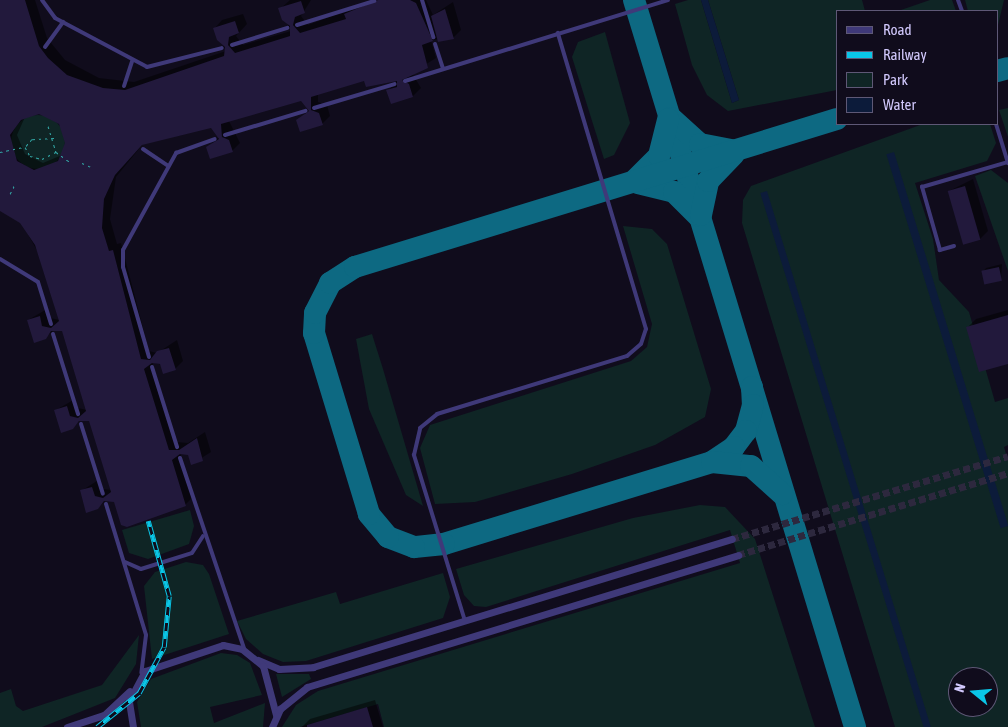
<!DOCTYPE html>
<style>
body{margin:0}
#map{position:relative;width:1008px;height:727px;overflow:hidden;background:#100c1c;font-family:"Asap Condensed",sans-serif}
div>[style]{position:absolute}
[style*='--x']{left:calc(var(--x)*1px);top:calc(var(--y)*1px);width:calc(var(--w)*1px);rotate:calc(var(--a)*1deg)}
.green>*{inset:0;background:#0f2525}
.round{border-radius:50%}
.water>*{inset:0;background:#0c1b3a;transform-origin:0 0}
.shadow>*{inset:0;background:#0007}
.taxiway>*{height:22px;margin:-11px;padding:0 11px;transform-origin:11px;border-radius:11px;background:#0d6982}
.building>*{inset:0;background:#22193c;transform-origin:0 0}
.street-tunnel>*{height:7px;margin-top:-3.5px;transform-origin:0;background:repeating-linear-gradient(90deg,#2d283e 0 7px,transparent 0 10.5px)}
.path>*{height:1px;margin-top:-0.5px;transform-origin:0;background:repeating-linear-gradient(90deg,#32a8a7 0 2.5px,transparent 0 6.5px)}
.lane>*{height:4px;margin:-2px;padding:0 2px;transform-origin:2px;border-radius:2px;background:#3f3979}
.street>*{height:7px;margin:-3.5px;padding:0 3.5px;transform-origin:3.5px;border-radius:3.5px;background:#3f3979}
.rail>*{height:4.5px;margin-top:-2.25px;transform-origin:0;background:repeating-linear-gradient(90deg,#100c1c 0 8px,#0ac6e7 0 16px);box-sizing:border-box;border-block:1px solid #0ac6e7}
span{translate:-50% -50%;white-space:nowrap;text-align:center;line-height:1.15;-webkit-text-stroke:4.5px #100c1c;paint-order:stroke}
.legend{position:absolute;left:836px;top:10px;width:162px;height:115px;box-sizing:border-box;background:#100c1c;border:1px solid #5e5876;margin:0;padding:6px 9px;list-style:none;font-size:15px;color:#d2c9fd}
.legend li{display:flex;align-items:center;gap:10px;height:25px}
.legend b{width:25px;border:1px solid #5e5876}
.north{position:absolute;left:948px;top:667px;width:50px;height:50px;box-sizing:border-box;background:#100c1c;border:1px solid #5e5876;border-radius:50%;rotate:287deg;font-size:14px;font-weight:700;line-height:20px;text-align:center;color:#d2c9fd}
.north::after{content:'';display:block;margin:auto;width:18px;height:22px;background:#0ac6e7;clip-path:polygon(50% 0,100% 100%,50% 72%,0 100%)}
</style>
<div id="map">
<div class="green">
<i style="clip-path:polygon(688px 0,701px 0,732px 103px,739px 100px,708px 0,862px 0,865px 11px,837px 11px,837px 90px,728px 111px,707px 95px,692px 65px,675px 4px)"></i>
<i style="clip-path:polygon(930px 0,952px 0,956px 11px,898px 11px)"></i>
<i style="clip-path:polygon(965px 0,1004px 0,998px 25px,997px 11px,968px 11px)"></i>
<i style="clip-path:polygon(605px 32px,630px 123px,614px 155px,604px 159px,572px 57px,578px 42px)"></i>
<i style="clip-path:polygon(1008px 108px,1008px 137px,999px 110px)"></i>
<i class="round" style="left:11px;top:115px;width:54px;height:54px"></i>
<i style="clip-path:polygon(evenodd,923px 124px,990px 124px,996px 143px,987px 161px,915px 183px,933px 239px,939px 280px,969px 312px,995px 402px,1008px 398px,1008px 445px,1004px 447px,1008px 461px,1008px 727px,895px 727px,742px 223px,743px 200px,751px 186px,923px 124px,958px 677px,988px 677px,988px 707px,958px 707px,958px 677px)"></i>
<i style="clip-path:polygon(991px 170px,1008px 183px,1008px 271px,975px 176px)"></i>
<i style="clip-path:polygon(623px 226px,652px 229px,667px 244px,711px 389px,705px 417px,655px 445px,572px 474px,475px 502px,435px 504px,420px 448px,430px 425px,631px 361px,647px 347px,652px 324px)"></i>
<i style="clip-path:polygon(372px 334px,383px 369px,423px 506px,406px 495px,369px 409px,356px 339px)"></i>
<i style="clip-path:polygon(700px 505px,725px 507px,755px 539px,815px 727px,384px 727px,378px 704px,300px 727px,282px 727px,296px 705px,318px 691px,740px 563px,730px 530px,486px 607px,474px 606px,464px 595px,456px 569px,633px 518px)"></i>
<i style="clip-path:polygon(190px 510px,194px 526px,189px 544px,148px 559px,129px 553px,122px 530px)"></i>
<i style="clip-path:polygon(186px 562px,203px 565px,209px 574px,229px 634px,152px 659px,144px 586px,155px 572px)"></i>
<i style="clip-path:polygon(443px 573px,450px 597px,443px 618px,306px 661px,283px 662px,263px 654px,246px 639px,237px 621px,336px 592px,340px 604px)"></i>
<i style="clip-path:polygon(139px 635px,136px 664px,115px 698px,42px 727px,0 727px,0 693px,11px 689px,16px 706px,23px 711px,102px 685px)"></i>
<i style="clip-path:polygon(221px 653px,237px 655px,250px 663px,262px 695px,210px 707px,214px 723px,265px 703px,263px 727px,141px 727px,137px 702px,151px 679px)"></i>
<i style="clip-path:polygon(276px 674px,309px 674px,311px 679px,282px 697px)"></i>
</div>
<div class="water">
<i style="clip-path:polygon(701px 0,708px 0,739px 100px,732px 103px)"></i>
<i style="left:894px;top:152px;width:391px;height:8px;rotate:73deg"></i>
<i style="left:767px;top:191px;width:561px;height:7px;rotate:73deg"></i>
</div>
<div class="shadow">
<i style="clip-path:polygon(evenodd,0 0,35px 0,47px 38px,65px 60px,99px 78px,134px 82px,226px 51px,214px 29px,222px 20px,243px 14px,247px 24px,236px 36px,243px 45px,291px 31px,280px 9px,290px 0,311px 0,301px 16px,308px 25px,374px 0,426px 0,433px 15px,453px 2px,461px 30px,453px 38px,431px 40px,436px 58px,412px 73px,421px 88px,413px 96px,388px 91px,398px 79px,365px 79px,318px 93px,318px 102px,327px 105px,330px 116px,322px 124px,298px 120px,309px 110px,302px 99px,229px 121px,240px 143px,232px 151px,208px 147px,219px 137px,212px 126px,143px 144px,116px 177px,110px 219px,117px 244px,121px 243px,149px 351px,157px 353px,177px 340px,183px 361px,175px 369px,152px 362px,177px 442px,188px 443px,205px 432px,211px 452px,192px 464px,189px 454px,180px 453px,193px 497px,185px 505px,127px 526px,115px 500px,106px 500px,98px 508px,81px 491px,100px 479px,103px 489px,112px 490px,90px 420px,81px 419px,73px 428px,56px 410px,75px 399px,78px 408px,87px 410px,63px 330px,54px 330px,45px 338px,28px 320px,47px 309px,50px 318px,60px 320px,44px 263px,21px 222px,0 210px,0 0,39px 113px,60px 124px,67px 143px,62px 155px,43px 163px,25px 154px,17px 135px,25px 117px,39px 113px)"></i>
<i style="clip-path:polygon(973px 179px,988px 231px,980px 239px,949px 191px)"></i>
<i style="clip-path:polygon(1002px 264px,1001px 280px,983px 272px,986px 268px)"></i>
<i style="clip-path:polygon(1008px 310px,1008px 363px,968px 327px,976px 319px)"></i>
<i style="clip-path:polygon(375px 700px,383px 727px,302px 727px,310px 719px)"></i>
</div>
<div class="taxiway">
<i style="--x:634;--y:0;--w:760;--a:73.09"></i>
<i style="--x:997;--y:71;--w:11;--a:-15"></i>
<i style="--x:671;--y:118;--w:39;--a:42"></i>
<i style="--x:700;--y:144;--w:33;--a:11"></i>
<i style="--x:635;--y:180;--w:34;--a:-45"></i>
<i style="--x:659;--y:156;--w:38;--a:-76"></i>
<i style="--x:638;--y:183;--w:37;--a:14"></i>
<i style="--x:674;--y:192;--w:33;--a:45"></i>
<i style="--x:701;--y:215;--w:35;--a:-78"></i>
<i style="--x:708;--y:181;--w:37;--a:-46"></i>
<i style="--x:752;--y:387;--w:18;--a:87"></i>
<i style="--x:753;--y:405;--w:27;--a:105"></i>
<i style="--x:746;--y:431;--w:20;--a:127"></i>
<i style="--x:734;--y:447;--w:27;--a:146"></i>
<i style="--x:712;--y:462;--w:280;--a:163"></i>
<i style="--x:444;--y:544;--w:30;--a:174"></i>
<i style="--x:414;--y:547;--w:28;--a:-159"></i>
<i style="--x:388;--y:537;--w:30;--a:-130"></i>
<i style="--x:369;--y:514;--w:189;--a:-106.9"></i>
<i style="--x:314;--y:333;--w:20;--a:-87"></i>
<i style="--x:315;--y:313;--w:34;--a:-63"></i>
<i style="--x:330;--y:283;--w:30;--a:-33"></i>
<i style="--x:355;--y:267;--w:504;--a:-17.07"></i>
<i style="--x:712;--y:462;--w:39;--a:6"></i>
<i style="--x:751;--y:466;--w:42;--a:42.1"></i>
</div>
<div class="building">
<i style="clip-path:polygon(evenodd,0 0,25px 0,39px 46px,48px 58px,67px 75px,103px 88px,125px 90px,224px 56px,225px 47px,217px 40px,213px 28px,235px 21px,239px 33px,229px 37px,228px 45px,235px 53px,290px 36px,290px 26px,282px 20px,278px 8px,301px 1px,305px 13px,295px 17px,293px 25px,300px 33px,346px 19px,344px 14px,378px 0,410px 0,416px 3px,433px 41px,422px 45px,428px 68px,402px 80px,409px 84px,413px 97px,391px 104px,386px 90px,397px 87px,397px 81px,366px 87px,364px 81px,311px 97px,311px 110px,319px 113px,323px 125px,300px 132px,296px 120px,309px 111px,301px 101px,221px 124px,222px 137px,229px 140px,233px 152px,210px 159px,206px 147px,219px 139px,211px 128px,142px 145px,115px 175px,104px 199px,102px 228px,109px 251px,113px 250px,141px 359px,150px 360px,157px 351px,169px 348px,176px 370px,163px 374px,160px 364px,152px 363px,144px 369px,169px 450px,179px 450px,197px 438px,203px 461px,191px 465px,188px 455px,180px 454px,172px 460px,186px 506px,127px 527px,121px 525px,114px 502px,104px 501px,98px 509px,86px 513px,80px 490px,92px 487px,95px 496px,103px 498px,111px 492px,89px 421px,79px 421px,73px 429px,61px 433px,54px 410px,67px 406px,70px 416px,78px 418px,86px 411px,62px 331px,51px 331px,46px 339px,34px 343px,27px 320px,40px 316px,42px 326px,51px 328px,59px 321px,35px 245px,20px 223px,0 211px,0 0,39px 114px,59px 124px,65px 143px,58px 161px,34px 170px,17px 161px,10px 135px,21px 120px,39px 114px)"></i>
<i style="clip-path:polygon(445px 9px,454px 39px,438px 42px,431px 16px)"></i>
<i style="left:965px;top:186px;width:56px;height:18px;rotate:74deg"></i>
<i style="left:999px;top:267px;width:14px;height:18px;rotate:78deg"></i>
<i style="clip-path:polygon(1008px 315px,1008px 364px,979px 372px,966px 327px)"></i>
<i style="clip-path:polygon(367px 707px,373px 727px,307px 727px,307px 725px)"></i>
</div>
<div class="street-tunnel">
<i style="--x:732;--y:539;--w:288;--a:-16.7"></i>
<i style="--x:738;--y:555;--w:282;--a:-16.9"></i>
</div>
<div class="path">
<i style="--x:48;--y:126;--w:27;--a:73"></i>
<i style="--x:56;--y:152;--w:19;--a:36"></i>
<i style="--x:54;--y:138;--w:22;--a:177"></i>
<i style="--x:32;--y:139;--w:11;--a:131"></i>
<i style="--x:25;--y:147;--w:10;--a:61"></i>
<i style="--x:30;--y:156;--w:12;--a:14"></i>
<i style="--x:42;--y:159;--w:16;--a:-27"></i>
<i style="--x:0;--y:152;--w:25;--a:-12"></i>
<i style="--x:82;--y:163;--w:12;--a:24"></i>
<i style="--x:10;--y:194;--w:11;--a:-63"></i>
</div>
<div class="lane">
<i style="--x:42;--y:0;--w:22;--a:54"></i>
<i style="--x:55;--y:18;--w:104;--a:28"></i>
<i style="--x:147;--y:67;--w:77;--a:-14.2"></i>
<i style="--x:422;--y:0;--w:39;--a:73"></i>
<i style="--x:958;--y:0;--w:12;--a:70"></i>
<i style="--x:297;--y:25;--w:81;--a:-17.3"></i>
<i style="--x:435;--y:44;--w:26;--a:72"></i>
<i style="--x:232;--y:45;--w:58;--a:-17.2"></i>
<i style="--x:45;--y:47;--w:31;--a:-54"></i>
<i style="--x:405;--y:81;--w:275;--a:-17.1"></i>
<i style="--x:124;--y:86;--w:26;--a:-72"></i>
<i style="--x:314;--y:108;--w:84;--a:-16.5"></i>
<i style="--x:996;--y:124;--w:41;--a:72.9"></i>
<i style="--x:225;--y:135;--w:84;--a:-16.7"></i>
<i style="--x:143;--y:149;--w:29;--a:34"></i>
<i style="--x:954;--y:246;--w:15;--a:164"></i>
<i style="--x:940;--y:250;--w:66;--a:-105.9"></i>
<i style="--x:922;--y:187;--w:90;--a:-16.2"></i>
<i style="--x:0;--y:259;--w:44;--a:31.2"></i>
<i style="--x:38;--y:282;--w:44;--a:72.8"></i>
<i style="--x:53;--y:334;--w:84;--a:72.6"></i>
<i style="--x:149;--y:357;--w:94;--a:-106.1"></i>
<i style="--x:123;--y:267;--w:17;--a:-90"></i>
<i style="--x:123;--y:250;--w:111;--a:-61.3"></i>
<i style="--x:176;--y:153;--w:41;--a:-19.7"></i>
<i style="--x:152;--y:367;--w:84;--a:72.6"></i>
<i style="--x:81;--y:424;--w:73;--a:72.6"></i>
<i style="--x:180;--y:458;--w:200;--a:71.4"></i>
<i style="--x:106;--y:504;--w:137;--a:73"></i>
<i style="--x:146;--y:635;--w:38;--a:97"></i>
<i style="--x:125;--y:562;--w:17;--a:24"></i>
<i style="--x:141;--y:569;--w:53;--a:-17.4"></i>
<i style="--x:192;--y:553;--w:20;--a:-57"></i>
<i style="--x:465;--y:621;--w:174;--a:-107.1"></i>
<i style="--x:414;--y:455;--w:28;--a:-77"></i>
<i style="--x:420;--y:428;--w:22;--a:-39"></i>
<i style="--x:437;--y:414;--w:199;--a:-17"></i>
<i style="--x:627;--y:356;--w:18;--a:-41"></i>
<i style="--x:641;--y:344;--w:16;--a:-72"></i>
<i style="--x:646;--y:329;--w:309;--a:-106.6"></i>
</div>
<div class="street">
<i style="--x:258;--y:660;--w:23;--a:23"></i>
<i style="--x:279;--y:669;--w:34;--a:-3"></i>
<i style="--x:313;--y:667;--w:438;--a:-17"></i>
<i style="--x:67;--y:727;--w:39;--a:-18"></i>
<i style="--x:104;--y:715;--w:35;--a:-43"></i>
<i style="--x:133;--y:727;--w:26;--a:-99"></i>
<i style="--x:129;--y:701;--w:34;--a:-62"></i>
<i style="--x:145;--y:671;--w:82;--a:-18.4"></i>
<i style="--x:223;--y:645;--w:19;--a:12"></i>
<i style="--x:242;--y:649;--w:27;--a:39"></i>
<i style="--x:263;--y:666;--w:51;--a:75.1"></i>
<i style="--x:272;--y:727;--w:20;--a:-66"></i>
<i style="--x:280;--y:709;--w:35;--a:-39"></i>
<i style="--x:307;--y:687;--w:451;--a:-17"></i>
</div>
<div class="rail">
<i style="--x:97;--y:727;--w:54;--a:-39"></i>
<i style="--x:139;--y:693;--w:52;--a:-61.5"></i>
<i style="--x:164;--y:647;--w:51;--a:-84.4"></i>
<i style="--x:169;--y:596;--w:78;--a:-105.6"></i>
</div>
<ul class="legend">
<li><b style="height:6px;background:#3f3979"></b>Road</li>
<li><b style="height:6px;background:#0ac6e7"></b>Railway</li>
<li><b style="height:14px;background:#0f2525"></b>Park</li>
<li><b style="height:14px;background:#0c1b3a"></b>Water</li>
</ul>
<div class="north">N</div>
</div>
